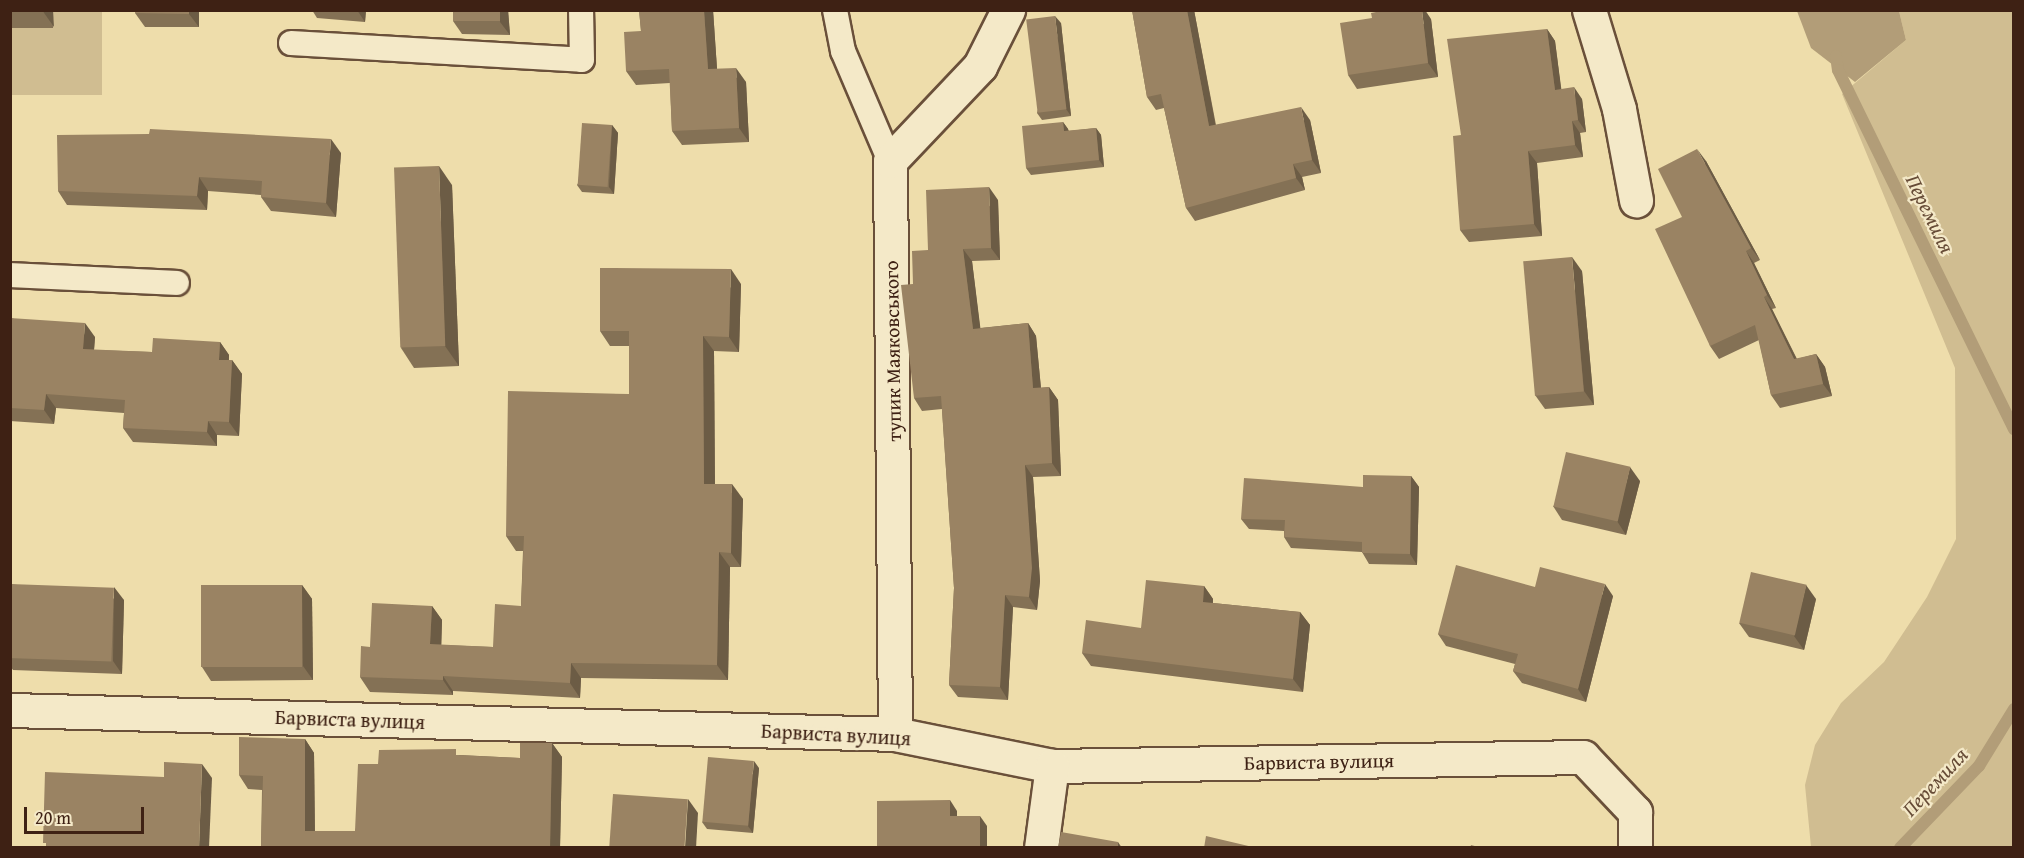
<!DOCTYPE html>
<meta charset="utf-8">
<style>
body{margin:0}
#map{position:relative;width:2024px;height:858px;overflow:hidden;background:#eeddab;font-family:"Gentium Book Plus",serif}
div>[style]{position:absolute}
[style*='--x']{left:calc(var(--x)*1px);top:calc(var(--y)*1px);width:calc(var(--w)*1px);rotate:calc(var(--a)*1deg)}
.green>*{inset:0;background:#d0bd91;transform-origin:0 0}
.water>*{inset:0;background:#b29d78}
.stream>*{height:12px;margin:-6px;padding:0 6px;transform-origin:6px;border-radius:6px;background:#b29d78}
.roads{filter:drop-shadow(2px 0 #6a503a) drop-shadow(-2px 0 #6a503a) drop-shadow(0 2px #6a503a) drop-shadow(0 -2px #6a503a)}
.lane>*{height:24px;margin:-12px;padding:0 12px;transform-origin:12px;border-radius:12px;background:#f4e9c8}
.street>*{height:33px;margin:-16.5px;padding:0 16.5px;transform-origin:16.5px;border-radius:16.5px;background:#f4e9c8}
.wall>*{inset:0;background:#847155;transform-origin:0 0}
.shaded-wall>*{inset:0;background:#6c5c45}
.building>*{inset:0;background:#9a8363;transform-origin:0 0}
span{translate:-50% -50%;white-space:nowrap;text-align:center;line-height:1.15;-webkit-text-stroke:4.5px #f4e9c8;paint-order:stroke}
.street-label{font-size:20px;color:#3e2114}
.water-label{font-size:21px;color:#674c37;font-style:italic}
.frame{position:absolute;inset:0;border:12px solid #3e2114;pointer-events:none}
.scale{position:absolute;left:24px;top:807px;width:120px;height:27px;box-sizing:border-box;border:3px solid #3e2114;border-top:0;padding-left:8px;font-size:18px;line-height:21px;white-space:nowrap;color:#3e2114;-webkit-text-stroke:4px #f4e9c8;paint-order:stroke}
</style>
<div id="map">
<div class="green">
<i style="left:11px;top:11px;width:91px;height:84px"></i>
<i style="clip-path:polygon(1899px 11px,2013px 11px,2013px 847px,1811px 847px,1805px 785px,1815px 745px,1841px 703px,1884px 662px,1927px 597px,1956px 539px,1955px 368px,1842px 94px,1906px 40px)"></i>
</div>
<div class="water">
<i style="clip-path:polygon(1797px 11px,1899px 11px,1906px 40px,1855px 82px,1811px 48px)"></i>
</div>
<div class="stream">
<i style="--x:1836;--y:56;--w:14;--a:82"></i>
<i style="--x:1838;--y:70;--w:400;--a:63.9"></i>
<i style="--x:1900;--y:848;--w:114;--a:-46.1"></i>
<i style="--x:1979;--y:766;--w:67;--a:-58.4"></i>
</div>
<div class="roads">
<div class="lane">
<i style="--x:835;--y:10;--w:42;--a:79"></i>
<i style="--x:843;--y:51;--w:120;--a:66.9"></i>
<i style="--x:291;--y:43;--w:291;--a:3.3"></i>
<i style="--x:582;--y:60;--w:50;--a:-91.1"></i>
<i style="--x:10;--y:275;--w:167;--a:2.7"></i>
</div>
<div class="street">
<i style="--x:1589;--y:10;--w:103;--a:73.1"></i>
<i style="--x:1619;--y:109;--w:93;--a:79.4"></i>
<i style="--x:10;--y:710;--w:885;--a:1.55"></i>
<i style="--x:895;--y:734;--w:160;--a:11.5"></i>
<i style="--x:1052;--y:766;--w:531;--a:-0.97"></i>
<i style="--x:1583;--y:757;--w:76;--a:46.6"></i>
<i style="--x:1635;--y:812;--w:36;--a:90"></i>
<i style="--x:895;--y:734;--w:573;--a:-90.5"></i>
<i style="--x:890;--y:161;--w:131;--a:-46.5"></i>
<i style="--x:980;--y:66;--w:63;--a:-63.4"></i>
<i style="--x:1041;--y:848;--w:83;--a:-82.4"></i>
</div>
</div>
<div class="wall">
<i style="left:10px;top:10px;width:43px;height:18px"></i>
<i style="clip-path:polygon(135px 10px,199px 10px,199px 27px,145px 27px,135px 13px)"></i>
<i style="clip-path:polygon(312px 10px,366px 10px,365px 22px,317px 18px)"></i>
<i style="clip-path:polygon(453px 10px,508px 10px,510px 35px,462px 34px,453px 21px)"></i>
<i style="clip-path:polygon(639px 10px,713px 10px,717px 69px,746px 82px,749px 142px,682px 145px,672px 131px,670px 83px,636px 85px,626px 71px,641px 31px)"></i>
<i style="clip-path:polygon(1132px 10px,1194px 10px,1216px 125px,1310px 120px,1321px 173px,1302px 177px,1305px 190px,1195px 221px,1186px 208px,1164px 108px,1156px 110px,1147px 97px)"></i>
<i style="clip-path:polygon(1431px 19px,1438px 77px,1357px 89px,1348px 75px)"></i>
<i style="clip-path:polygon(1061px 23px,1071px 116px,1042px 120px,1037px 113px)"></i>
<i style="clip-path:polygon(1547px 29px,1555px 41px,1561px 89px,1582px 99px,1586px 132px,1580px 133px,1583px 157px,1537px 163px,1542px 236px,1469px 242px,1460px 230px,1461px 135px)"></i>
<i style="clip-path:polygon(1063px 122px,1068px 129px,1069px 131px,1096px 128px,1101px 135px,1104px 167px,1031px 175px,1026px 168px)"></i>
<i style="clip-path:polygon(612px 125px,618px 133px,614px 194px,582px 192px,577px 185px)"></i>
<i style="clip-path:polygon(341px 153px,336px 217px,271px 211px,261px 197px,261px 195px,208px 191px,207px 210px,67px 205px,58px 191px)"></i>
<i style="clip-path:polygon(1706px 161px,1760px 260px,1754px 263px,1776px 308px,1772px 309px,1797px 359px,1816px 354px,1825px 367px,1832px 396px,1780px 408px,1771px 395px,1759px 340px,1719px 359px,1710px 346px,1682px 217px)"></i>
<i style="clip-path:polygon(452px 185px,459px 366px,414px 368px,401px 348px)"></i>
<i style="clip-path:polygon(998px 200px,1000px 260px,972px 261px,980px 328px,1028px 323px,1036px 336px,1041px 388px,1049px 387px,1058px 400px,1061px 476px,1033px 477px,1040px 581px,1037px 610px,1013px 607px,1008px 700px,958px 697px,949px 685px,954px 588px,942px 409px,922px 411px,914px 398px,913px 284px,928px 250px)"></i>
<i style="clip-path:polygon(1582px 271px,1594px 405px,1545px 409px,1535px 395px)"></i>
<i style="clip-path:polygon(741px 284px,739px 352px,714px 351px,715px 484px,743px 499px,741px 567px,730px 567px,728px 680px,581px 678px,580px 698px,453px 691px,453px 695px,370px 692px,360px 677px,370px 647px,432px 606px,442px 620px,441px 645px,493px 647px,521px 606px,523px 551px,516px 551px,506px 536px,629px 394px,629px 346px,610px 346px,600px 331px)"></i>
<i style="clip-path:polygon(10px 318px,95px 337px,94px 350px,152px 352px,220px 342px,229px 355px,229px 360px,232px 360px,242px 374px,239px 436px,217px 435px,217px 446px,133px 442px,123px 428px,124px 413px,56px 408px,54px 424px,10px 421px)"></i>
<i style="clip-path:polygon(1411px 476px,1419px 487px,1417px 565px,1369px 564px,1362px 552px,1291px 548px,1284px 537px,1284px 531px,1249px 529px,1241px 519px,1363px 487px)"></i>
<i style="clip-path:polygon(1640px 481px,1626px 535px,1562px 520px,1553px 506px)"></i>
<i style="clip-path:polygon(10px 584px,124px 600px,122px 674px,13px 670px,10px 666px)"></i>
<i style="clip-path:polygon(302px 585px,312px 599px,313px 680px,211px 681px,202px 667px)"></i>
<i style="clip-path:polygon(1204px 586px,1213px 599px,1213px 603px,1300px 612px,1310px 625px,1303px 692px,1091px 666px,1082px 653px,1141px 628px)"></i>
<i style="clip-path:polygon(1535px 587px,1613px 596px,1586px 702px,1522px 683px,1513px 671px,1515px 664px,1446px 646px,1438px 634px)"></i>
<i style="clip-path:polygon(1816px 599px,1804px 650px,1749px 637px,1739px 623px)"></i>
<i style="clip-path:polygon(305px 739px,314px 753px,315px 831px,355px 831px,378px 764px,460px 755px,520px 758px,552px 743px,562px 757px,560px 848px,261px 848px,262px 790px,248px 789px,239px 775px)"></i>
<i style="clip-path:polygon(759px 768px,753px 833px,707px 829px,702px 822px)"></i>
</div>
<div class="shaded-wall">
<i style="clip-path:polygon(42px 10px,53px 10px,54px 27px)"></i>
<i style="clip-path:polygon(189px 10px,199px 10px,199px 27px,189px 14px)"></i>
<i style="clip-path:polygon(357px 10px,366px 10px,365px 22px)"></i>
<i style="clip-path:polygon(500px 10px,508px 10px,510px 35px,500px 22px)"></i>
<i style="clip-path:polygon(704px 10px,713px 10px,718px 83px,708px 69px)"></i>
<i style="clip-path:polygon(1187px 10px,1194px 10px,1218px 139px,1209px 126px)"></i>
<i style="clip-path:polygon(1422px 10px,1425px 10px,1431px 19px,1438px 77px,1428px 63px)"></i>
<i style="clip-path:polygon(1055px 16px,1061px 23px,1071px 116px,1066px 109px)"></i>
<i style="clip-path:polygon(1547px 29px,1555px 41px,1563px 102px,1555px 90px)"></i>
<i style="clip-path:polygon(736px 68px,746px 82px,749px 142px,739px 128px)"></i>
<i style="clip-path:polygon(1574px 87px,1582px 99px,1586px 132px,1578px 120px)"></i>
<i style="clip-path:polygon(1301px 107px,1310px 120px,1321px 173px,1312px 160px)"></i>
<i style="clip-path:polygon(1572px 121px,1580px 133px,1583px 157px,1575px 145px)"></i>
<i style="clip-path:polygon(1063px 122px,1068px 129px,1069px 138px,1064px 131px)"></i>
<i style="clip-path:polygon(612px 125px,618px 133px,614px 194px,609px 187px)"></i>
<i style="clip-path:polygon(1096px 128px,1101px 135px,1104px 167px,1099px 160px)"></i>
<i style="clip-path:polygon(331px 139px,341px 153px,336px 217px,326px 203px)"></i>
<i style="clip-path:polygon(1697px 149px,1706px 161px,1760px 260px,1751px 248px)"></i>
<i style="clip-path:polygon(1528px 151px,1537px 163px,1542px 236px,1534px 224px)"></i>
<i style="clip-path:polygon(1293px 164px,1302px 177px,1305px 190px,1296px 178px)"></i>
<i style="clip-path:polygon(439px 166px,452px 185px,459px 366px,445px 346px)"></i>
<i style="clip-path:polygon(199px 177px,208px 191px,207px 210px,197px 196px)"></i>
<i style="clip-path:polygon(989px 187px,998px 200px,1000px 260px,991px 248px)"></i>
<i style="clip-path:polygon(963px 249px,972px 261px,982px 341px,973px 329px)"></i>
<i style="clip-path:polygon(1746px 251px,1754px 263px,1776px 308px,1767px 295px)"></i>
<i style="clip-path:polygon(1572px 257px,1582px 271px,1594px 405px,1584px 391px)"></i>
<i style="clip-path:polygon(731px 269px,741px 284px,739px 352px,729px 337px)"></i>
<i style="clip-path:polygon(1764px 297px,1772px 309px,1803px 372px,1794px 359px)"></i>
<i style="clip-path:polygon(85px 323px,95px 337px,93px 363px,83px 349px)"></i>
<i style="clip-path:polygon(1028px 323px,1036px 336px,1042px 400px,1033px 388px)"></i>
<i style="clip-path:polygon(703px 336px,714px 351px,715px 498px,704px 484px)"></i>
<i style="clip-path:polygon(220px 342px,229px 355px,228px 373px,219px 360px)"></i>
<i style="clip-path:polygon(1816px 354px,1825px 367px,1832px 396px,1823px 384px)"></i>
<i style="clip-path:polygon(232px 360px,242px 374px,239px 436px,229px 422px)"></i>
<i style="clip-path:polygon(1049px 387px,1058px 400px,1061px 476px,1052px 463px)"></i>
<i style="clip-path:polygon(46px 394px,56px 408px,54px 424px,44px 410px)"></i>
<i style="clip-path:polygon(208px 421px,217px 435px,217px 446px,207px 432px)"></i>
<i style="clip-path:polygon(1025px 465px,1033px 477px,1040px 581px,1037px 610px,1029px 597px)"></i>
<i style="clip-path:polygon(1630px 467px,1640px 481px,1626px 535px,1617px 521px)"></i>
<i style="clip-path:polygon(1411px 476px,1419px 487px,1417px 565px,1410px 554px)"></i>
<i style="clip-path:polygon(732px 484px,743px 499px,741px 567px,731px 553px)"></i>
<i style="clip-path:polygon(719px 552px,730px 567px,728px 680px,717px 665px)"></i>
<i style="clip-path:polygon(1605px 584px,1613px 596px,1586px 702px,1578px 689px)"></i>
<i style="clip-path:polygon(302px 585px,312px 599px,313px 680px,303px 666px)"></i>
<i style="clip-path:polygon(1806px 585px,1816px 599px,1804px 650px,1794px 636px)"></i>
<i style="clip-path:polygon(1204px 586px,1213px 599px,1212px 615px,1203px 602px)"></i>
<i style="clip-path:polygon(114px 587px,124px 600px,122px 674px,113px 661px)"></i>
<i style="clip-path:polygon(1005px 595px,1013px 607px,1008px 700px,1000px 687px)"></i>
<i style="clip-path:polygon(432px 606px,442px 620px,441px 659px,430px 644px)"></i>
<i style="clip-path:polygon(1300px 612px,1310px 625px,1303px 692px,1293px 679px)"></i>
<i style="clip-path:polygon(571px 663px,581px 678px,580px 698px,570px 683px)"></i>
<i style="clip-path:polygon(443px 676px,453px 691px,453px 695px,443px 680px)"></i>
<i style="clip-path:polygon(305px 739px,314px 753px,315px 845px,305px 831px)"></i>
<i style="clip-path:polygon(552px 743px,562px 757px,560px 848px,550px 848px)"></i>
<i style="clip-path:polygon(754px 761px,759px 768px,753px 833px,748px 826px)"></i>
<i style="clip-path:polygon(202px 764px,212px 778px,209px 848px,199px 848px)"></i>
<i style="clip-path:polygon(688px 799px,698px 813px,696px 848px,685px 848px)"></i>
<i style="clip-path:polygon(950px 800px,957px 811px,957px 826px,950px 816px)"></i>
<i style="clip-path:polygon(980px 816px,987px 826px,987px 848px,980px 848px)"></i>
<i style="clip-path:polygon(1118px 842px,1122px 848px,1118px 848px)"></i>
</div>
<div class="building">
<i style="clip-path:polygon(135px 10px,189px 10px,189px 14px,135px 13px)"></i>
<i style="left:453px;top:10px;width:47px;height:11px"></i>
<i style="clip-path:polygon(639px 10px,704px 10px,708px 69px,736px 68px,739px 128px,672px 131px,669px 69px,626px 71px,624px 32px,641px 31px)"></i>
<i style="clip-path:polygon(1132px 10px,1187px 10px,1209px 126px,1301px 107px,1312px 160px,1293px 164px,1296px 178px,1186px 208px,1161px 94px,1147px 97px)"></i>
<i style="clip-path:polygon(1386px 10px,1422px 10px,1428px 63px,1348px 75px,1340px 23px,1372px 18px,1371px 13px)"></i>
<i style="left:1055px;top:16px;width:94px;height:29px;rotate:83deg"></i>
<i style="clip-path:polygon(1547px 29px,1555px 90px,1574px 87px,1578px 120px,1572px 121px,1575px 145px,1528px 151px,1534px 224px,1460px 230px,1453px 136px,1461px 135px,1447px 39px)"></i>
<i style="clip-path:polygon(1063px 122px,1064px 131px,1096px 128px,1099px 160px,1026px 168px,1022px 126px)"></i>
<i style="left:582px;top:123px;width:30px;height:62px;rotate:4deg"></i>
<i style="clip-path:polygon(150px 129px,331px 139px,326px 203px,261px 197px,262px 181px,199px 177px,197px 196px,58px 191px,57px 135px,149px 134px)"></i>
<i style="clip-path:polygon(1697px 149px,1751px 248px,1746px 251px,1767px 295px,1764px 297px,1794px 359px,1816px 354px,1823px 384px,1771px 395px,1755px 325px,1710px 346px,1655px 229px,1682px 217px,1658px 169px)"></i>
<i style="left:439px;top:166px;width:180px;height:45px;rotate:88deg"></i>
<i style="clip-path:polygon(989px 187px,991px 248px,963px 249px,973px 329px,1028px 323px,1033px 388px,1049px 387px,1052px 463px,1025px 465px,1032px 568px,1029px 597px,1005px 595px,1000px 687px,949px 685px,954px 588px,941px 396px,914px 398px,901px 285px,913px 284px,912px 251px,928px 250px,926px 190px)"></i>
<i style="left:1572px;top:257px;width:135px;height:49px;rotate:85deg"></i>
<i style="clip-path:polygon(600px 268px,731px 269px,729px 337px,703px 336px,704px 484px,732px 484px,731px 553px,719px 552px,717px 665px,571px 663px,570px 683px,443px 676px,443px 680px,360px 677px,361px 646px,370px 647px,372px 603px,432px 606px,430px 644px,493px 647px,495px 604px,521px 606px,524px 536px,506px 536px,508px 391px,629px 394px,629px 331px,600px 331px)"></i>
<i style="clip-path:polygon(10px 318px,85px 323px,83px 349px,152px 352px,153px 338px,220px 342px,219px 360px,232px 360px,229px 422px,208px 421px,207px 432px,123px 428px,125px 400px,46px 394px,44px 410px,10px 408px)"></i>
<i style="left:1566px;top:452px;width:66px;height:56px;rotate:13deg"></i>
<i style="clip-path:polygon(1363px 475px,1411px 476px,1410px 554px,1362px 553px,1362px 542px,1284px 537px,1285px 520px,1241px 519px,1244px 478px,1363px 487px)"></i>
<i style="clip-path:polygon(1456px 565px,1535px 587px,1540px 567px,1605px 584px,1578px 689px,1513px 671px,1518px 654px,1438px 634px)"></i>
<i style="left:1751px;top:572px;width:57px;height:52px;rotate:13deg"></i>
<i style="clip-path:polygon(1146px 580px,1204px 586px,1203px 602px,1300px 612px,1293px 679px,1082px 653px,1086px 620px,1141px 628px)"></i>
<i style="left:10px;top:584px;width:104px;height:74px;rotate:2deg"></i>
<i style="left:201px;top:585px;width:101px;height:82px"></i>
<i style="clip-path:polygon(239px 737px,305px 739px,305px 831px,355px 831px,358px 764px,378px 764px,379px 750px,456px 749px,456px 755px,520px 758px,520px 743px,552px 743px,550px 848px,261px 848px,263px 776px,239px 775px)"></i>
<i style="left:708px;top:757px;width:46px;height:65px;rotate:5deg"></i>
<i style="clip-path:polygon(164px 762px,202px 764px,199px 848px,46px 848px,46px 843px,43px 843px,45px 772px,164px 777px)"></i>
<i style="left:613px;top:794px;width:75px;height:54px;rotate:4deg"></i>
<i style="clip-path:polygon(950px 800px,950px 816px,980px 816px,980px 848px,877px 848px,877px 801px)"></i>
<i style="clip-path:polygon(1061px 832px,1118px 842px,1118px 848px,1058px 848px)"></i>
<i style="clip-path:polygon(1206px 836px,1257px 848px,1204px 848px)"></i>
<i style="clip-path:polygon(1471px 845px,1482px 848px,1470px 848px)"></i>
</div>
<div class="street-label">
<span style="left:892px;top:351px;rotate:-91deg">тупик Маяковського</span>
<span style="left:350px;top:719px;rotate:2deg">Барвиста вулиця</span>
<span style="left:836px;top:734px;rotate:3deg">Барвиста вулиця</span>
<span style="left:1319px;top:761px;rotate:-1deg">Барвиста вулиця</span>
</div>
<div class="water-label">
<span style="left:1930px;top:214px;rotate:64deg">Перемиля</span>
<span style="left:1935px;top:782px;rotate:-47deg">Перемиля</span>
</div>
<div class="frame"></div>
<div class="scale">20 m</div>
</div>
